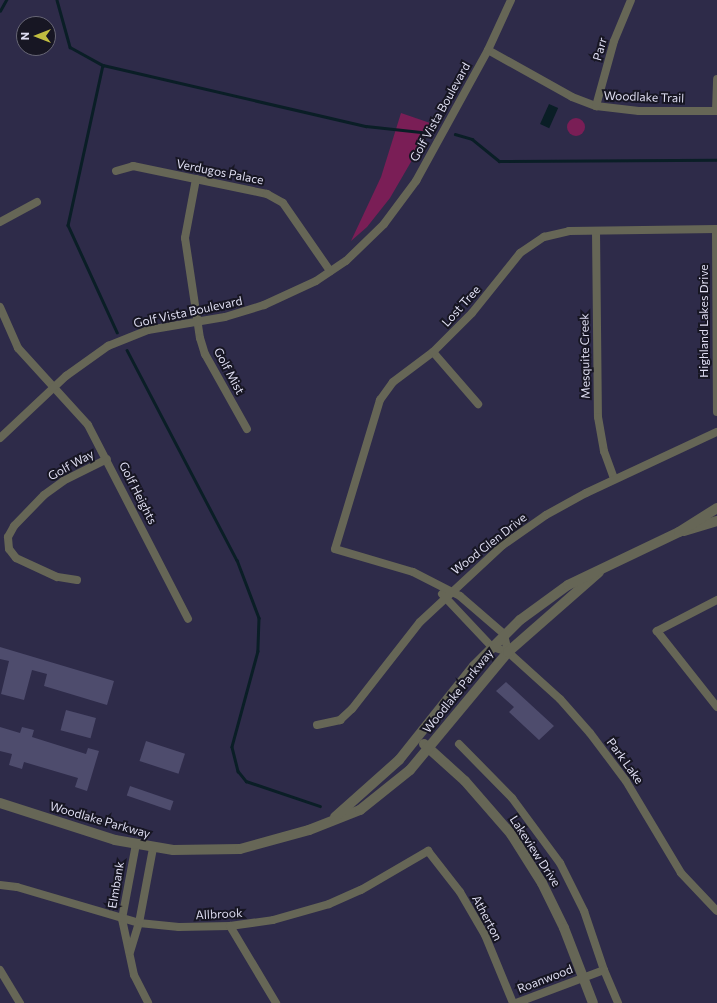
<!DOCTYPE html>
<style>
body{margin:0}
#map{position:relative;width:717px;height:1003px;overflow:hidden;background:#2e2b49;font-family:Commissioner,sans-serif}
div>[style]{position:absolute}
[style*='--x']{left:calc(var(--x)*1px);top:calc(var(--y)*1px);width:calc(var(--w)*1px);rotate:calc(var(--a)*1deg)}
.green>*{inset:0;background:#7a1e56}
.round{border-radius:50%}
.water>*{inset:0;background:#0a1e26;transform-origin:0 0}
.stream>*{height:2.5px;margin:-1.25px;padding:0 1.25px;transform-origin:1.25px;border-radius:1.25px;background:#0a1e26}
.building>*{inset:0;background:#4e4c6d;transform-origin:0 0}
.minor>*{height:8px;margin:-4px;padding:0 4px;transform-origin:4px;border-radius:4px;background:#666656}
.tertiary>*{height:10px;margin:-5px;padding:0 5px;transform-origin:5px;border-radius:5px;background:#666656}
span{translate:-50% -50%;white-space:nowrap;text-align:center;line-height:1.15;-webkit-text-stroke:4px #171623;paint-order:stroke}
.street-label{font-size:12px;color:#deddf1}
.north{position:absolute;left:16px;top:16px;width:40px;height:40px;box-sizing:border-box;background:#171623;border:1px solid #676675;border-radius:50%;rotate:270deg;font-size:11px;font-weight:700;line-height:16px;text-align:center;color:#deddf1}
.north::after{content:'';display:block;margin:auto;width:14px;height:18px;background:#c1bd40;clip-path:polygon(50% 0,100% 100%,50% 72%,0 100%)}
</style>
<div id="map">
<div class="green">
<i style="clip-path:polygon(401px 113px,433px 124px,390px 198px,367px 227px,351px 241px,381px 177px)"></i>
<i class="round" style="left:567px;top:118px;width:18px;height:18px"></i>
</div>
<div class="water">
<i style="left:549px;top:104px;width:10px;height:22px;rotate:24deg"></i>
</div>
<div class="stream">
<i style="--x:57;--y:0;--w:49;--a:74.5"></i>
<i style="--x:70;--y:47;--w:38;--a:29"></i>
<i style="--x:103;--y:65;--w:164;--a:102.3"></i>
<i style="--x:68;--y:225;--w:118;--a:65.4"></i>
<i style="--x:0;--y:11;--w:13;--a:-61"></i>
<i style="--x:103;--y:65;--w:270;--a:13.1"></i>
<i style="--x:366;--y:126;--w:64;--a:6.2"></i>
<i style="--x:455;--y:134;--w:18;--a:16"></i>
<i style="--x:472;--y:139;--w:35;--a:39"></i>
<i style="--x:499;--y:161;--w:218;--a:-0.3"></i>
<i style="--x:127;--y:350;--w:237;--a:62.4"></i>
<i style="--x:237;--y:560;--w:62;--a:69.2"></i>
<i style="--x:259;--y:618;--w:33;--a:92"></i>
<i style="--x:258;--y:651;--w:99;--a:105.2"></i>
<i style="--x:232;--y:747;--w:25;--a:76"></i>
<i style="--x:238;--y:771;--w:13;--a:51"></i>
<i style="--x:246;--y:781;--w:78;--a:18.7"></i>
</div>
<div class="building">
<i style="clip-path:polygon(0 647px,114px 681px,107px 705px,44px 686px,47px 674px,32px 670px,24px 700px,1px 694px,9px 661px,0 659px)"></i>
<i style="clip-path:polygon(506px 682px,554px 726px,539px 740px,509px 712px,514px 707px,496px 691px)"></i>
<i style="left:66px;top:710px;width:31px;height:21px;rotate:15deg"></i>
<i style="clip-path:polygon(0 727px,20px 733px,22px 727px,34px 730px,32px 737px,86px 754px,88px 748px,99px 751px,87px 791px,75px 787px,78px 778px,24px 762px,22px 769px,9px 765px,12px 754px,0 751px)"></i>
<i style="left:146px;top:741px;width:41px;height:21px;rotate:18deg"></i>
<i style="left:130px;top:786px;width:46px;height:10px;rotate:19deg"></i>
</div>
<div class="minor">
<i style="--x:488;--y:50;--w:96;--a:29.2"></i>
<i style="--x:572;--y:97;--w:26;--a:21"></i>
<i style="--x:596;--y:106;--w:43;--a:6.6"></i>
<i style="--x:639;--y:111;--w:78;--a:0"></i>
<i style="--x:596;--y:106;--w:67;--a:-74.5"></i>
<i style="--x:614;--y:41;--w:44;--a:-67.5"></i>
<i style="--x:716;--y:111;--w:32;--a:-88"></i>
<i style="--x:116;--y:171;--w:18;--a:-16"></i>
<i style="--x:133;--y:166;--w:137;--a:11.8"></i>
<i style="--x:267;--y:194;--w:18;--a:29"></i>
<i style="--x:283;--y:203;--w:83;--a:55.3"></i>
<i style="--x:196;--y:179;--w:60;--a:100.6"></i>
<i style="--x:185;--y:238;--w:101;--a:81.5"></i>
<i style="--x:200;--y:338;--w:17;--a:73"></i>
<i style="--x:205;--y:354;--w:86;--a:60.8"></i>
<i style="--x:0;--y:222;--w:42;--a:-28.4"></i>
<i style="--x:716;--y:229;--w:183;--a:89.7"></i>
<i style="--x:596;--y:231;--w:186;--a:89.4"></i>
<i style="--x:598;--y:417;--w:35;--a:80"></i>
<i style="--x:604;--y:451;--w:30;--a:70"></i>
<i style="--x:0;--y:307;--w:45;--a:66.3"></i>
<i style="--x:18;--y:348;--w:104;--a:47.7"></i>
<i style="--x:88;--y:425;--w:218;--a:62.7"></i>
<i style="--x:433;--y:352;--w:69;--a:49.1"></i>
<i style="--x:0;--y:438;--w:91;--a:-43.2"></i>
<i style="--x:66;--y:376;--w:52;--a:-35.5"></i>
<i style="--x:108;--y:346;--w:43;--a:-21.8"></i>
<i style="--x:148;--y:330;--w:78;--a:-9.6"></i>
<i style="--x:225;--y:317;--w:41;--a:-17.1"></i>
<i style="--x:264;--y:305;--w:57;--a:-24.8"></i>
<i style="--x:316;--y:281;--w:36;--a:-34"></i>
<i style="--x:346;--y:261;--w:53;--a:-44.2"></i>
<i style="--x:384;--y:224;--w:54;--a:-53.3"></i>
<i style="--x:416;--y:181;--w:149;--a:-61.2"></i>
<i style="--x:488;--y:50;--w:55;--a:-65.3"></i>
<i style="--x:77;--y:580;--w:20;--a:-171"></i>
<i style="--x:57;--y:577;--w:45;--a:-155.1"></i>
<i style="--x:16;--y:558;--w:11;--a:-128"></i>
<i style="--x:9;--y:549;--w:12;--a:-95"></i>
<i style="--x:8;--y:537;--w:13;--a:-61"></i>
<i style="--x:14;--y:526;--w:43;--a:-45.9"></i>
<i style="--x:44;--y:495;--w:24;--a:-36"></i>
<i style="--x:63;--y:481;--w:49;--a:-26.6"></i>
<i style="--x:442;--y:594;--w:73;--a:46.7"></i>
<i style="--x:492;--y:647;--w:17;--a:17"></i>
<i style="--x:508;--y:652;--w:70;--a:42.1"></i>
<i style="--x:560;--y:699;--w:45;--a:48.6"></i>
<i style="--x:590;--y:733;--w:60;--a:53.1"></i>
<i style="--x:626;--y:781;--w:107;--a:59.1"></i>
<i style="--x:681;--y:873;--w:52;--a:46.5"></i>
<i style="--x:717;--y:600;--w:68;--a:152.7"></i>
<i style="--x:657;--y:631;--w:97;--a:51.7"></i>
<i style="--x:508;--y:652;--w:18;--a:-103"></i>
<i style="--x:504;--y:634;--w:58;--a:-139.2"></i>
<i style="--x:460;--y:596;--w:53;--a:-152.9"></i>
<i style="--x:413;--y:572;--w:81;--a:-163.6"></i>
<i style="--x:335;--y:549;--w:156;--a:-73.2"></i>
<i style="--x:380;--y:400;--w:22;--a:-54"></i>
<i style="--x:393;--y:382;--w:50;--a:-36.9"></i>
<i style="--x:433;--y:352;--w:55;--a:-45"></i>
<i style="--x:472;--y:313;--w:77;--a:-51.3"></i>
<i style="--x:520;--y:253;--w:29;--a:-34"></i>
<i style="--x:544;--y:237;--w:26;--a:-13"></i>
<i style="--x:569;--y:231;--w:148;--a:-0.8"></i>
<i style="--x:317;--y:725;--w:24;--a:-12"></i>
<i style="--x:340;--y:720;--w:16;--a:-43"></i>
<i style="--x:352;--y:709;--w:110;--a:-52"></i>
<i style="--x:420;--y:622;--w:113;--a:-42.9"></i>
<i style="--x:503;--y:545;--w:52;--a:-34.9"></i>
<i style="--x:546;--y:515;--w:46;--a:-28.8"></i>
<i style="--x:586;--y:493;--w:145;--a:-25"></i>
<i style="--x:459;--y:744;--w:76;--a:45.5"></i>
<i style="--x:512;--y:798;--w:81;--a:53.6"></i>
<i style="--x:560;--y:863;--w:54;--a:63.4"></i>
<i style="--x:584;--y:911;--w:62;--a:71.3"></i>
<i style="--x:604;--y:970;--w:94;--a:159.4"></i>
<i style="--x:136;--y:844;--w:76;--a:100.6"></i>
<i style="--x:122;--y:919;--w:57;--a:77.9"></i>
<i style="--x:134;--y:975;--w:31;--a:63"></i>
<i style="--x:0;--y:885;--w:17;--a:7"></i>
<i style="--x:17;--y:887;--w:127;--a:16.4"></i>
<i style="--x:139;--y:923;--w:40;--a:5.7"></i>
<i style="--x:179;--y:927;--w:51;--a:-1.1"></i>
<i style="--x:230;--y:926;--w:43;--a:-7.9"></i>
<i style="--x:273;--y:920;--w:58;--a:-15.9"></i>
<i style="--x:329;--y:904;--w:35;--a:-24"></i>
<i style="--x:361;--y:890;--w:78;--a:-30.2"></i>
<i style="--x:428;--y:851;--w:52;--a:52"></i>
<i style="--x:460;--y:892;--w:50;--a:59.8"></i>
<i style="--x:485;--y:935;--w:74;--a:67.6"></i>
<i style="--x:230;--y:926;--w:90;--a:59.1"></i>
<i style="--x:130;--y:952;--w:30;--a:-73"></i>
<i style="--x:139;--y:923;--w:76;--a:-79.4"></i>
<i style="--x:0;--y:970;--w:39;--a:59"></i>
<i style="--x:604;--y:970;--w:36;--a:67"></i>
</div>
<div class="tertiary">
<i style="--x:684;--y:531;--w:34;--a:-17"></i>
<i style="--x:424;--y:744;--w:55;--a:42.1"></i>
<i style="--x:465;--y:781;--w:70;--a:49"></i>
<i style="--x:511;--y:834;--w:58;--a:57.7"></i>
<i style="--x:542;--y:883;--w:50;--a:63.9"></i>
<i style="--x:564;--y:928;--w:80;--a:68.9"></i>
<i style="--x:0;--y:803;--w:121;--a:17.8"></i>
<i style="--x:115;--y:840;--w:59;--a:9.8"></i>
<i style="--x:173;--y:850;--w:67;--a:-0.9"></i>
<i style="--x:240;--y:849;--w:72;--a:-15.4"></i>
<i style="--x:309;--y:830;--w:55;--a:-21.4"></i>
<i style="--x:360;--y:810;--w:64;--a:-38.7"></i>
<i style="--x:410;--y:770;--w:153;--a:-50.3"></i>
<i style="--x:508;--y:652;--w:121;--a:-41.3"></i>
<i style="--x:335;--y:817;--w:86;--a:-41.7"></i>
<i style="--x:399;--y:760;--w:120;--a:-51.4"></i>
<i style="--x:474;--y:666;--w:65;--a:-45"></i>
<i style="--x:520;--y:620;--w:59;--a:-36.1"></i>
<i style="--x:568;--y:585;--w:123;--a:-25.5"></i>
<i style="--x:679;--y:532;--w:45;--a:-32.3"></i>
</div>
<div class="street-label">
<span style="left:600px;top:49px;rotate:-74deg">Parr</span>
<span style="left:644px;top:97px;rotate:2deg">Woodlake Trail</span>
<span style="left:440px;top:112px;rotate:-61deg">Golf Vista Boulevard</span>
<span style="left:220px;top:172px;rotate:11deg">Verdugos Palace</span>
<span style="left:461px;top:306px;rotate:-48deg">Lost Tree</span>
<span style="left:188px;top:312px;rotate:-12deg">Golf Vista Boulevard</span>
<span style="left:704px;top:321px;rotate:-90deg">Highland Lakes Drive</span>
<span style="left:585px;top:356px;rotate:-91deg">Mesquite Creek</span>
<span style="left:229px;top:371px;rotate:62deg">Golf Mist</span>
<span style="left:71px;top:465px;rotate:-29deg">Golf Way</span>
<span style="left:138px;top:493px;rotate:63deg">Golf Heights</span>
<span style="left:489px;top:544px;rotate:-38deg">Wood Glen Drive</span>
<span style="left:458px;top:691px;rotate:-51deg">Woodlake Parkway</span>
<span style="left:625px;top:761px;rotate:54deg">Park Lake</span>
<span style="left:100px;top:820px;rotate:16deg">Woodlake Parkway</span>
<span style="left:535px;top:851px;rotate:57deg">Lakeview Drive</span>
<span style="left:116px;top:885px;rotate:-80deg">Elmbank</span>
<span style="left:219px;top:914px;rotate:-3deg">Allbrook</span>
<span style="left:487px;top:918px;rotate:62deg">Atherton</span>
<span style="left:545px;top:979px;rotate:-21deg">Roanwood</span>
</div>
<div class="north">N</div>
</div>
